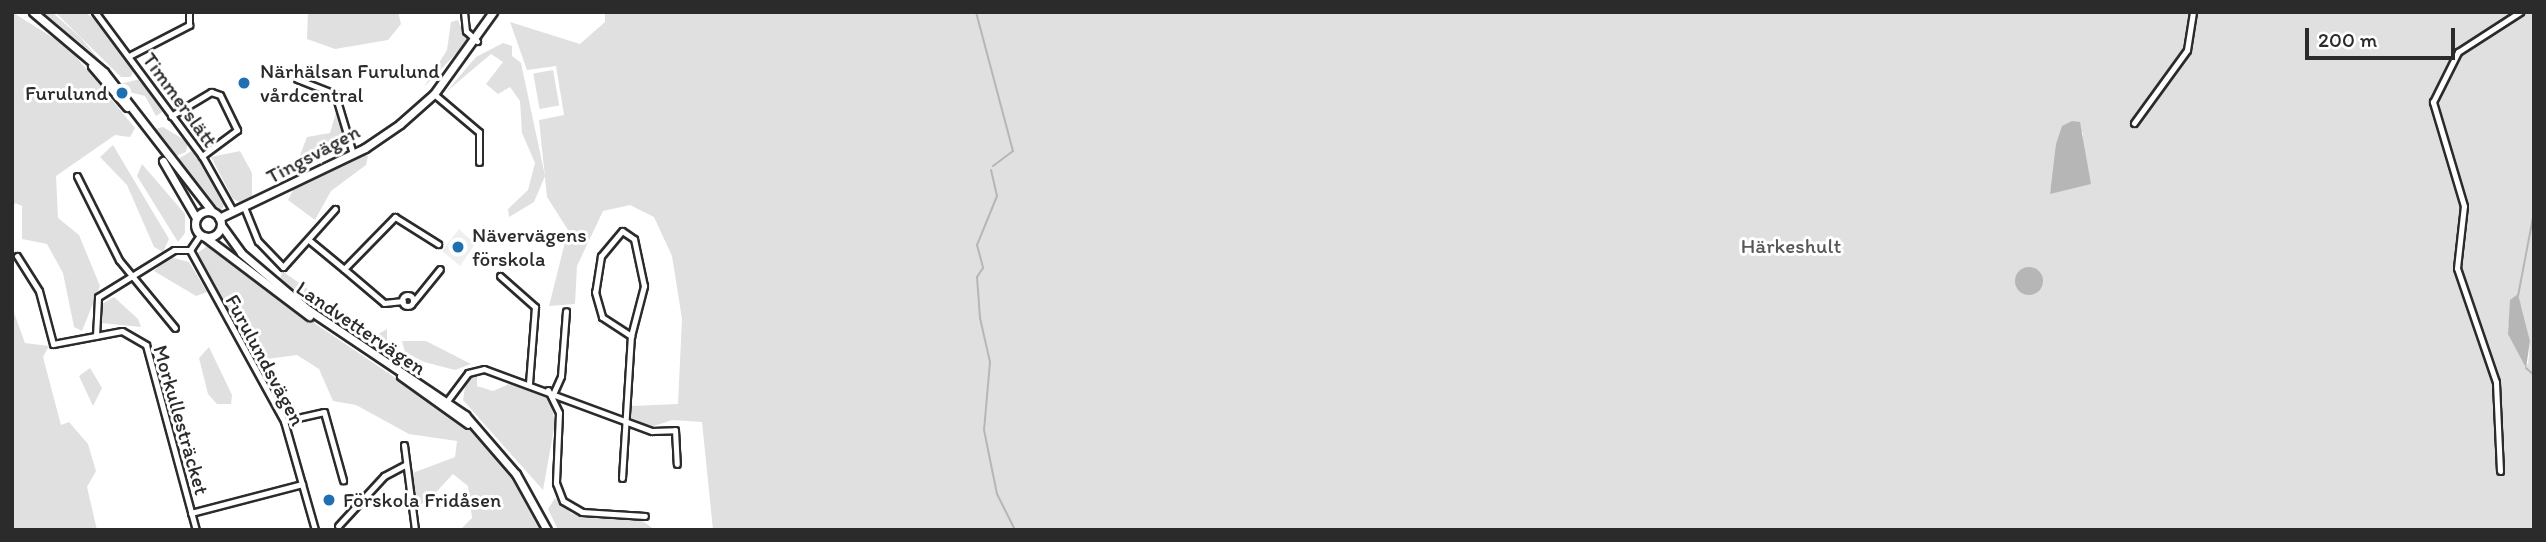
<!DOCTYPE html>
<meta charset="utf-8">
<style>
body{margin:0}
#map{position:relative;width:2546px;height:542px;overflow:hidden;background:#fff;font-family:Itim,sans-serif}
div>[style]{position:absolute}
[style*='--x']{left:calc(var(--x)*1px);top:calc(var(--y)*1px);width:calc(var(--w)*1px);rotate:calc(var(--a)*1deg)}
.built>*{inset:0;background:#efefef}
.green>*{inset:0;background:#e0e0e0;transform-origin:0 0}
.water>*{inset:0;background:#b6b6b6}
.round{border-radius:50%}
.stream>*{height:2px;margin:-1px;padding:0 1px;transform-origin:1px;border-radius:1px;background:#b6b6b6}
.roads{filter:drop-shadow(2px 0 #2b2b2b) drop-shadow(-2px 0 #2b2b2b) drop-shadow(0 2px #2b2b2b) drop-shadow(0 -2px #2b2b2b)}
.street>*{height:5px;margin:-2.5px;padding:0 2.5px;transform-origin:2.5px;border-radius:2.5px;background:#fff}
.street>.ring{margin:-2.5px;padding:0;box-sizing:content-box;background:none;border:5px solid #fff;border-radius:50%}
.secondary>*{height:7px;margin:-3.5px;padding:0 3.5px;transform-origin:3.5px;border-radius:3.5px;background:#fff}
.secondary>.ring{margin:-3.5px;padding:0;box-sizing:content-box;background:none;border:7px solid #fff;border-radius:50%}
.dots>*{width:19px;height:19px;translate:-50% -50%;box-sizing:border-box;border:4px solid #fff;border-radius:50%}
span{translate:-50% -50%;white-space:nowrap;text-align:center;line-height:1.15;-webkit-text-stroke:6px #fff;paint-order:stroke}
.poi-label{font-size:21px;color:#2b2b2b}
.left{translate:0 -50%;text-align:left}
.right{translate:-100% -50%;text-align:right}
.street-label{font-size:21px;color:#2b2b2b}
.park-label{font-size:21px;color:#585858}
.frame{position:absolute;inset:0;border:14px solid #2b2b2b;pointer-events:none}
.scale{position:absolute;left:2305px;top:28px;width:150px;height:32px;box-sizing:border-box;border:4px solid #2b2b2b;border-top:0;padding-left:9px;font-size:21px;line-height:24px;white-space:nowrap;color:#2b2b2b;-webkit-text-stroke:5px #fff;paint-order:stroke}
</style>
<div id="map">
<div class="built">
<i style="clip-path:polygon(459px 229px,475px 244px,460px 266px,442px 251px)"></i>
</div>
<div class="green">
<i style="clip-path:polygon(12px 12px,68px 47px,135px 128px,130px 137px,115px 135px,56px 176px,58px 218px,79px 235px,100px 286px,82px 331px,74px 327px,63px 273px,47px 244px,22px 239px,22px 206px,15px 203px,12px 211px)"></i>
<i style="clip-path:polygon(42px 12px,52px 12px,80px 37px,120px 84px,140px 79px,162px 112px,156px 116px,145px 96px,125px 91px,90px 51px)"></i>
<i style="clip-path:polygon(55px 12px,85px 12px,94px 19px,133px 71px,131px 77px,121px 77px)"></i>
<i style="clip-path:polygon(308px 12px,398px 12px,401px 24px,388px 40px,335px 49px,307px 39px)"></i>
<i style="clip-path:polygon(evenodd,605px 12px,2534px 12px,2534px 530px,713px 530px,702px 422px,672px 420px,651px 427px,631px 418px,632px 406px,678px 404px,682px 319px,672px 256px,654px 217px,630px 205px,603px 211px,577px 266px,575px 304px,549px 306px,568px 230px,547px 197px,539px 120px,564px 115px,556px 66px,527px 70px,510px 22px,580px 44px,605px 22px,605px 12px,2062px 127px,2083px 133px,2083px 165px,2050px 193px,2062px 127px,605px 12px,2521px 306px,2530px 341px,2528px 365px,2508px 326px,2521px 306px)"></i>
<i style="clip-path:polygon(458px 20px,467px 42px,424px 87px,447px 50px,451px 22px)"></i>
<i style="clip-path:polygon(503px 43px,512px 46px,512px 56px,521px 63px,545px 176px,534px 202px,509px 217px,508px 209px,528px 190px,535px 163px,522px 133px,520px 101px,510px 87px,498px 94px,486px 84px,503px 62px,491px 54px,446px 92px,476px 57px)"></i>
<i style="left:553px;top:70px;width:36px;height:20px;rotate:80deg"></i>
<i style="clip-path:polygon(338px 106px,347px 138px,342px 146px,294px 171px,307px 137px,330px 133px)"></i>
<i style="clip-path:polygon(163px 127px,188px 142px,186px 152px,173px 157px,151px 130px)"></i>
<i style="clip-path:polygon(113px 145px,169px 239px,163px 252px,154px 247px,127px 185px,100px 157px)"></i>
<i style="clip-path:polygon(193px 150px,225px 201px,222px 210px,205px 202px,175px 161px)"></i>
<i style="clip-path:polygon(240px 151px,252px 173px,252px 198px,242px 203px,233px 199px,211px 157px)"></i>
<i style="clip-path:polygon(361px 153px,368px 156px,366px 165px,331px 191px,315px 220px,288px 200px,294px 188px)"></i>
<i style="clip-path:polygon(142px 164px,185px 214px,185px 233px,178px 242px,137px 176px)"></i>
<i style="clip-path:polygon(210px 244px,264px 289px,474px 431px,508px 470px,543px 530px,460px 530px,472px 518px,468px 486px,453px 474px,426px 503px,413px 505px,410px 474px,455px 457px,457px 441px,409px 434px,356px 405px,333px 401px,319px 369px,297px 355px,259px 360px,196px 254px)"></i>
<i style="clip-path:polygon(170px 257px,189px 262px,207px 292px,196px 296px,154px 271px)"></i>
<i style="clip-path:polygon(282px 271px,375px 336px,387px 329px,387px 343px,370px 346px,338px 325px,280px 281px)"></i>
<i style="clip-path:polygon(114px 297px,138px 319px,141px 327px,101px 323px,100px 305px)"></i>
<i style="clip-path:polygon(12px 307px,25px 343px,49px 346px,43px 357px,61px 425px,69px 422px,88px 444px,96px 471px,87px 487px,97px 530px,12px 530px)"></i>
<i style="clip-path:polygon(402px 341px,426px 341px,471px 364px,455px 370px,424px 362px,405px 352px)"></i>
<i style="clip-path:polygon(209px 347px,232px 395px,231px 404px,217px 404px,208px 394px,199px 358px)"></i>
<i style="clip-path:polygon(90px 368px,102px 388px,93px 406px,79px 376px)"></i>
<i style="clip-path:polygon(477px 373px,477px 386px,493px 391px,509px 384px,550px 398px,555px 423px,543px 490px,463px 400px,466px 382px)"></i>
<i style="clip-path:polygon(555px 498px,572px 514px,640px 519px,655px 530px,558px 530px,548px 509px)"></i>
</div>
<div class="water">
<i style="clip-path:polygon(2072px 121px,2080px 122px,2091px 184px,2050px 194px,2056px 144px,2062px 126px)"></i>
<i class="round" style="left:2015px;top:267px;width:28px;height:28px"></i>
<i style="clip-path:polygon(2518px 294px,2530px 341px,2526px 368px,2508px 334px,2510px 300px)"></i>
</div>
<div class="stream">
<i style="--x:976;--y:12;--w:144;--a:75.1"></i>
<i style="--x:1013;--y:151;--w:25;--a:143"></i>
<i style="--x:991;--y:170;--w:27;--a:77"></i>
<i style="--x:997;--y:196;--w:53;--a:112.2"></i>
<i style="--x:977;--y:245;--w:24;--a:75"></i>
<i style="--x:983;--y:268;--w:11;--a:124"></i>
<i style="--x:977;--y:277;--w:41;--a:85.8"></i>
<i style="--x:980;--y:318;--w:45;--a:77.2"></i>
<i style="--x:990;--y:362;--w:68;--a:95"></i>
<i style="--x:984;--y:430;--w:65;--a:78.5"></i>
<i style="--x:997;--y:494;--w:40;--a:63.4"></i>
<i style="--x:2518;--y:296;--w:86;--a:-79.2"></i>
<i style="--x:2526;--y:368;--w:11;--a:41"></i>
</div>
<div class="roads">
<div class="street">
<i style="--x:95;--y:12;--w:179;--a:53.4"></i>
<i style="--x:202;--y:156;--w:63;--a:60.6"></i>
<i style="--x:464;--y:12;--w:19;--a:84"></i>
<i style="--x:466;--y:31;--w:15;--a:42"></i>
<i style="--x:129;--y:56;--w:68;--a:-27.3"></i>
<i style="--x:189;--y:25;--w:13;--a:-90"></i>
<i style="--x:297;--y:79;--w:41;--a:21.5"></i>
<i style="--x:335;--y:94;--w:63;--a:73.3"></i>
<i style="--x:434;--y:94;--w:59;--a:40.2"></i>
<i style="--x:479;--y:132;--w:30;--a:90"></i>
<i style="--x:171;--y:116;--w:47;--a:-31"></i>
<i style="--x:211;--y:92;--w:9;--a:18"></i>
<i style="--x:220;--y:95;--w:39;--a:64"></i>
<i style="--x:237;--y:130;--w:44;--a:143.4"></i>
<i style="--x:2134;--y:123;--w:90;--a:-54"></i>
<i style="--x:2187;--y:50;--w:38;--a:-81"></i>
<i style="--x:77;--y:176;--w:94;--a:63.4"></i>
<i style="--x:119;--y:260;--w:88;--a:50.5"></i>
<i style="--x:244;--y:207;--w:37;--a:68"></i>
<i style="--x:258;--y:241;--w:36;--a:46"></i>
<i style="--x:283;--y:267;--w:78;--a:-48.1"></i>
<i style="--x:310;--y:241;--w:44;--a:39.5"></i>
<i style="--x:344;--y:269;--w:73;--a:-45.6"></i>
<i style="--x:395;--y:217;--w:51;--a:32.1"></i>
<i style="--x:190;--y:250;--w:195;--a:61.2"></i>
<i style="--x:284;--y:421;--w:113;--a:74.1"></i>
<i style="--x:190;--y:250;--w:18;--a:-56"></i>
<i style="--x:17;--y:256;--w:41;--a:57.8"></i>
<i style="--x:39;--y:291;--w:55;--a:75.2"></i>
<i style="--x:53;--y:344;--w:70;--a:-10.7"></i>
<i style="--x:122;--y:331;--w:28;--a:30"></i>
<i style="--x:146;--y:345;--w:192;--a:74.9"></i>
<i style="--x:344;--y:269;--w:52;--a:40.4"></i>
<i style="--x:384;--y:303;--w:19;--a:-6"></i>
<i style="--x:500;--y:276;--w:47;--a:41.5"></i>
<i style="--x:535;--y:307;--w:77;--a:94.5"></i>
<i class="ring" style="left:402.5px;top:295.5px;width:6px;height:6px"></i>
<i style="--x:414;--y:301;--w:41;--a:-50.9"></i>
<i style="--x:96;--y:336;--w:39;--a:-87"></i>
<i style="--x:98;--y:297;--w:89;--a:-31.7"></i>
<i style="--x:174;--y:250;--w:16;--a:0"></i>
<i style="--x:548;--y:390;--w:25;--a:64"></i>
<i style="--x:559;--y:413;--w:70;--a:92.5"></i>
<i style="--x:556;--y:483;--w:19;--a:69"></i>
<i style="--x:563;--y:501;--w:22;--a:30"></i>
<i style="--x:582;--y:512;--w:63;--a:3.6"></i>
<i style="--x:554;--y:392;--w:17;--a:-66"></i>
<i style="--x:561;--y:376;--w:65;--a:-85.6"></i>
<i style="--x:444;--y:405;--w:40;--a:-53"></i>
<i style="--x:468;--y:373;--w:16;--a:-14"></i>
<i style="--x:484;--y:369;--w:179;--a:20.3"></i>
<i style="--x:652;--y:431;--w:23;--a:-2"></i>
<i style="--x:675;--y:430;--w:34;--a:87"></i>
<i style="--x:284;--y:421;--w:41;--a:-12.7"></i>
<i style="--x:324;--y:412;--w:71;--a:74.4"></i>
<i style="--x:404;--y:445;--w:86;--a:82.6"></i>
<i style="--x:2500;--y:471;--w:89;--a:-92.6"></i>
<i style="--x:2496;--y:382;--w:120;--a:-108.9"></i>
<i style="--x:2457;--y:268;--w:62;--a:-83.6"></i>
<i style="--x:2464;--y:206;--w:109;--a:-106.6"></i>
<i style="--x:2433;--y:102;--w:56;--a:-63.4"></i>
<i style="--x:2458;--y:52;--w:74;--a:-32.8"></i>
<i style="--x:622;--y:478;--w:142;--a:-86.4"></i>
<i style="--x:631;--y:336;--w:52;--a:-75.4"></i>
<i style="--x:644;--y:286;--w:48;--a:-102"></i>
<i style="--x:634;--y:239;--w:14;--a:-146"></i>
<i style="--x:622;--y:231;--w:33;--a:130"></i>
<i style="--x:601;--y:256;--w:36;--a:99"></i>
<i style="--x:595;--y:292;--w:26;--a:74"></i>
<i style="--x:602;--y:317;--w:35;--a:33"></i>
<i style="--x:191;--y:513;--w:115;--a:-14.6"></i>
<i style="--x:338;--y:526;--w:68;--a:-47.4"></i>
<i style="--x:384;--y:476;--w:24;--a:-28"></i>
</div>
<div class="secondary">
<i style="--x:33;--y:12;--w:93;--a:40.2"></i>
<i style="--x:104;--y:72;--w:176;--a:52.2"></i>
<i style="--x:92;--y:66;--w:54;--a:49.5"></i>
<i style="--x:163;--y:161;--w:66;--a:59.9"></i>
<i class="ring" style="left:195px;top:211px;width:19px;height:19px"></i>
<i style="--x:219;--y:218;--w:162;--a:-25.6"></i>
<i style="--x:365;--y:148;--w:42;--a:-34.4"></i>
<i style="--x:400;--y:124;--w:45;--a:-41.4"></i>
<i style="--x:434;--y:94;--w:101;--a:-54.3"></i>
<i style="--x:221;--y:225;--w:34;--a:54"></i>
<i style="--x:241;--y:253;--w:85;--a:40.2"></i>
<i style="--x:306;--y:308;--w:192;--a:33.9"></i>
<i style="--x:465;--y:415;--w:78;--a:49.2"></i>
<i style="--x:516;--y:474;--w:64;--a:61"></i>
<i style="--x:205;--y:237;--w:131;--a:37.2"></i>
<i style="--x:401;--y:376;--w:82;--a:35.6"></i>
</div>
</div>
<div class="dots">
<i style="left:244px;top:83px;background:#1f6fb2"></i>
<i style="left:122px;top:93px;background:#1f6fb2"></i>
<i style="left:458px;top:247px;background:#1f6fb2"></i>
<i style="left:329px;top:500px;background:#1f6fb2"></i>
</div>
<div class="poi-label">
<span class="left" style="left:260px;top:83px">Närhälsan Furulund<br>vårdcentral</span>
<span class="right" style="left:108px;top:93px">Furulund</span>
<span class="left" style="left:472px;top:247px">Nävervägens<br>förskola</span>
<span class="left" style="left:343px;top:500px">Förskola Fridåsen</span>
</div>
<div class="street-label">
<span style="left:180px;top:100px;rotate:54deg">Timmerslätt</span>
<span style="left:313px;top:154px;rotate:-28deg">Tingsvägen</span>
<span style="left:361px;top:328px;rotate:34deg">Landvettervägen</span>
<span style="left:265px;top:360px;rotate:62deg">Furulundsvägen</span>
<span style="left:181px;top:420px;rotate:74deg">Morkullesträcket</span>
</div>
<div class="park-label">
<span style="left:1791px;top:246px">Härkeshult</span>
</div>
<div class="frame"></div>
<div class="scale">200 m</div>
</div>
